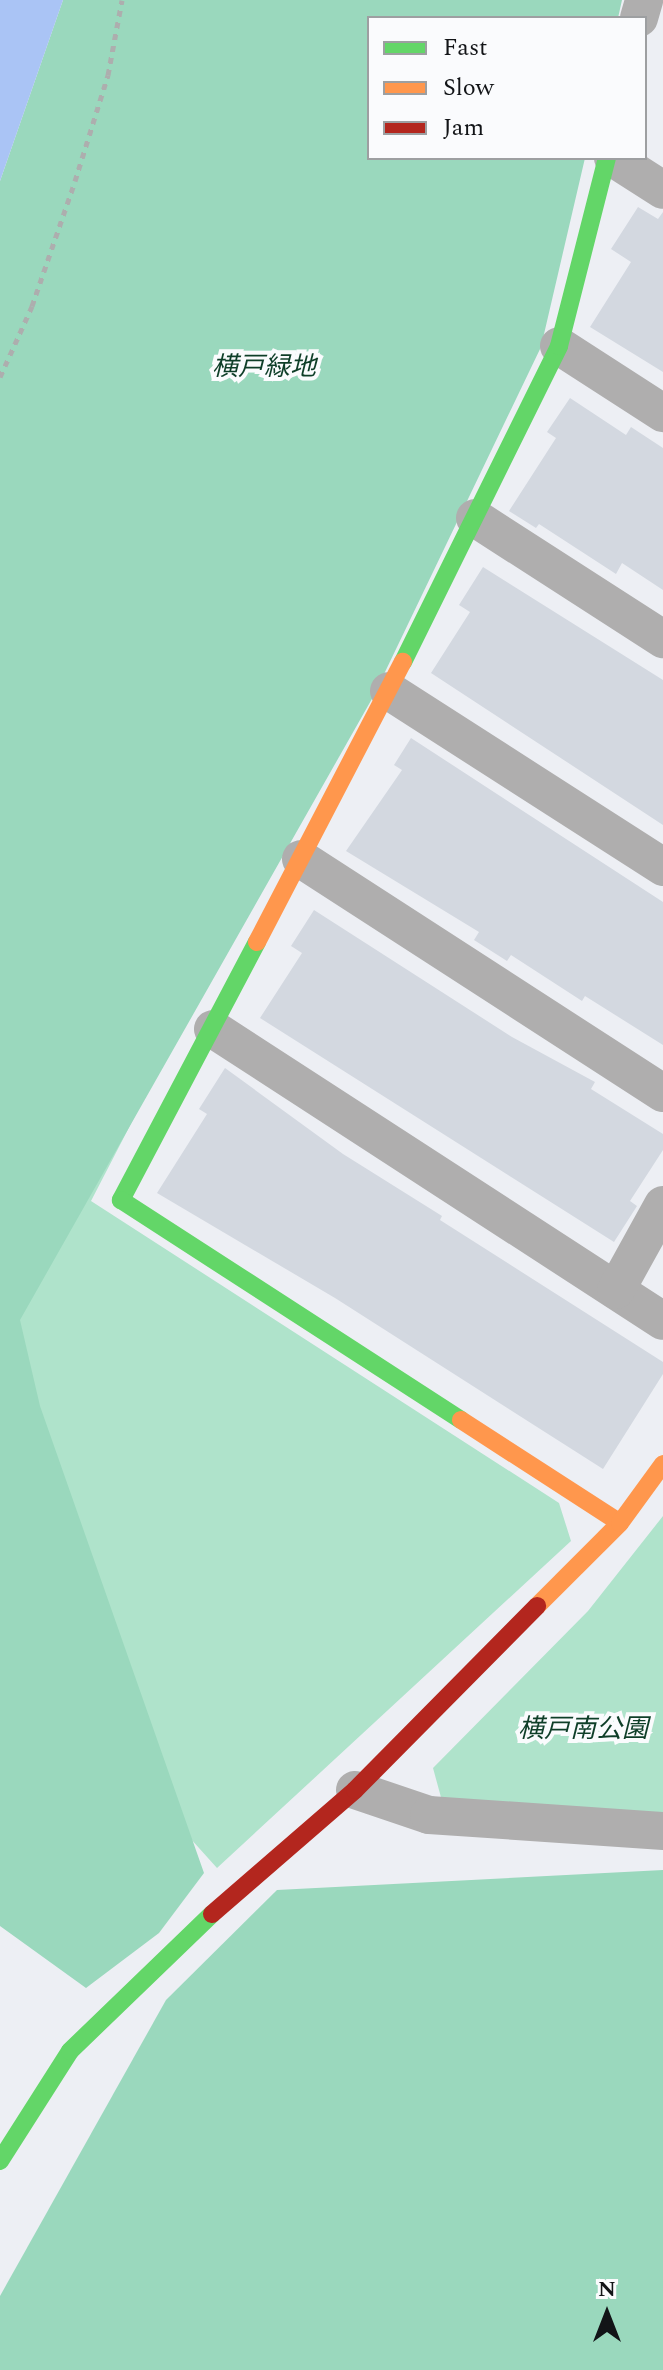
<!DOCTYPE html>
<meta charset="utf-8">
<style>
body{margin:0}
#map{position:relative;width:663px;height:2370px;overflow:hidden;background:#edeff4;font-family:Spectral,"Noto Sans JP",serif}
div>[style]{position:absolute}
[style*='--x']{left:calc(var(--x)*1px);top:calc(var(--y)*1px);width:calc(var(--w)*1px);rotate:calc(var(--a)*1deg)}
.green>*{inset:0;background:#afe3cb}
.forest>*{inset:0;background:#9ad8bd}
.water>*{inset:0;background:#aac4f5}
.building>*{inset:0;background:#d3d8e0}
.path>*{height:5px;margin-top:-2.5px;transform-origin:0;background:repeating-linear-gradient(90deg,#adaeae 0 6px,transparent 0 12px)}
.street>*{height:38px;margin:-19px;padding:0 19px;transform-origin:19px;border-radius:19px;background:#afaeae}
.fast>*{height:18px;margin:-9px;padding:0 9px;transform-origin:9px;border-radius:9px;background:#63d668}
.slow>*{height:18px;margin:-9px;padding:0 9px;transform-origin:9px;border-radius:9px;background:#ff974d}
.jam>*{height:18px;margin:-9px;padding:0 9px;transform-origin:9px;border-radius:9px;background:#b3261e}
span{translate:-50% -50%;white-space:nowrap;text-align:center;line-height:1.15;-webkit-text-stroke:8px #fafbfd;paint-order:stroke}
.park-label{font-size:26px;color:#0e3e28;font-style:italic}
.legend{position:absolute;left:367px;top:16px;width:280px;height:144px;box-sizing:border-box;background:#fafbfd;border:2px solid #9d9fa1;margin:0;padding:10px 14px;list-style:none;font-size:24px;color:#121417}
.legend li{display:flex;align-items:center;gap:16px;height:40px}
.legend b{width:40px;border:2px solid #9d9fa1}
.north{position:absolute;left:567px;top:2274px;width:80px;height:80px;-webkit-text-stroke:6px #fafbfd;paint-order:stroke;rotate:0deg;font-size:22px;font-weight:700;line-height:32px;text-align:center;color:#121417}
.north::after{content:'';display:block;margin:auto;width:28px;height:36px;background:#121417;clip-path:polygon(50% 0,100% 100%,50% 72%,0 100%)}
</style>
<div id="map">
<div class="green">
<i style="clip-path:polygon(369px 18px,369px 158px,533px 346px,91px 1201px,559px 1503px,571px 1541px,217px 1868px,154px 1798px,0 1277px)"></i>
<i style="clip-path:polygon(663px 1516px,663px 1817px,442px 1801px,433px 1768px,588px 1611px)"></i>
</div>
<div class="forest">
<i style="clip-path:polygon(63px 0,622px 0,618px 18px,369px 18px,369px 158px,585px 158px,541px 347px,373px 697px,20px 1320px,40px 1406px,204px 1873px,159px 1933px,86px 1988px,0 1926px,0 181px)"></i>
<i style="clip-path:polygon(663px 1870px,663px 2370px,0 2370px,0 2296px,166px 2000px,277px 1890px)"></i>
</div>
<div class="water">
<i style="clip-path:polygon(0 0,63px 0,0 181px)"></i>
</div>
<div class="building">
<i style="clip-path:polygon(638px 207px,658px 219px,663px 212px,663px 372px,590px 327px,631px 262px,611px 249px)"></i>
<i style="clip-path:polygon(570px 398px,626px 435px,631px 427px,663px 448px,663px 590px,622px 563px,616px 574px,539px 524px,536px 528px,509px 511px,556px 438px,547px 432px)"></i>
<i style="clip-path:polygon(483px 567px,663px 680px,663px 825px,431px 673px,470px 612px,459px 605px)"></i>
<i style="clip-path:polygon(411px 738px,663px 902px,663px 1045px,585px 996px,582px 1001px,511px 955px,507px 961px,474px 940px,479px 932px,346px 851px,402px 770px,394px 765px)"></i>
<i style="clip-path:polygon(314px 910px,512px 1037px,595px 1082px,591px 1089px,663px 1134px,663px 1150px,630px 1201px,637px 1206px,614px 1242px,260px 1018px,302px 953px,291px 946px)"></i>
<i style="clip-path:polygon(225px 1068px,343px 1154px,442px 1216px,440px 1220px,663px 1362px,663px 1374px,603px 1469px,335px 1298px,157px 1193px,207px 1114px,199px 1109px)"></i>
</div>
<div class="path">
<i style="--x:0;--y:377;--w:78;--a:-65.7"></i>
<i style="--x:32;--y:306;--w:132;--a:-71"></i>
<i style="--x:75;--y:181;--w:111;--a:-72.7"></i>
<i style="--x:108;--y:75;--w:76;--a:-79.4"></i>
</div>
<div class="street">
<i style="--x:639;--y:18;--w:19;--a:-74"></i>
<i style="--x:613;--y:158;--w:59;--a:32.6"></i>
<i style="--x:559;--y:346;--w:124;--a:32.8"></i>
<i style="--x:475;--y:518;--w:224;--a:32.8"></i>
<i style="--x:389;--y:691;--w:326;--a:32.7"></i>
<i style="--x:301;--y:859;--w:431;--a:32.9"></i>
<i style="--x:213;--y:1029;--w:536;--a:32.98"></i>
<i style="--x:616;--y:1290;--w:97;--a:-61.1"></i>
<i style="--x:355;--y:1790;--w:78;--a:18.7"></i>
<i style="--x:429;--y:1815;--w:235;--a:3.9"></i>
</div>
<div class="fast">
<i style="--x:403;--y:662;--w:352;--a:-63.7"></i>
<i style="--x:559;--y:346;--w:194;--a:-75.7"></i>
<i style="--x:257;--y:942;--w:292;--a:117.8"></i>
<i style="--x:121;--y:1200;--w:405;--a:32.9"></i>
<i style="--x:0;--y:2161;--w:130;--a:-57.5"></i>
<i style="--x:70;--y:2051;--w:197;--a:-44"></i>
</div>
<div class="slow">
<i style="--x:257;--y:942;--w:316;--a:-62.5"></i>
<i style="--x:461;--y:1420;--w:189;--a:32.9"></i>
<i style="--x:537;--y:1606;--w:117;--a:-45"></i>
<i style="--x:620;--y:1523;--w:73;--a:-53.9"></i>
</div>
<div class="jam">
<i style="--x:212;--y:1914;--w:189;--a:-40.9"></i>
<i style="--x:355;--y:1790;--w:259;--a:-45.3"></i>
</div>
<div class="park-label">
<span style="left:264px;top:368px">横戸緑地</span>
<span style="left:583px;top:1730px">横戸南公園</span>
</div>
<ul class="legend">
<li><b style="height:10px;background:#63d668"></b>Fast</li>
<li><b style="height:10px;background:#ff974d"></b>Slow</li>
<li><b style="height:10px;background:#b3261e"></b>Jam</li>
</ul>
<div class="north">N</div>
</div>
